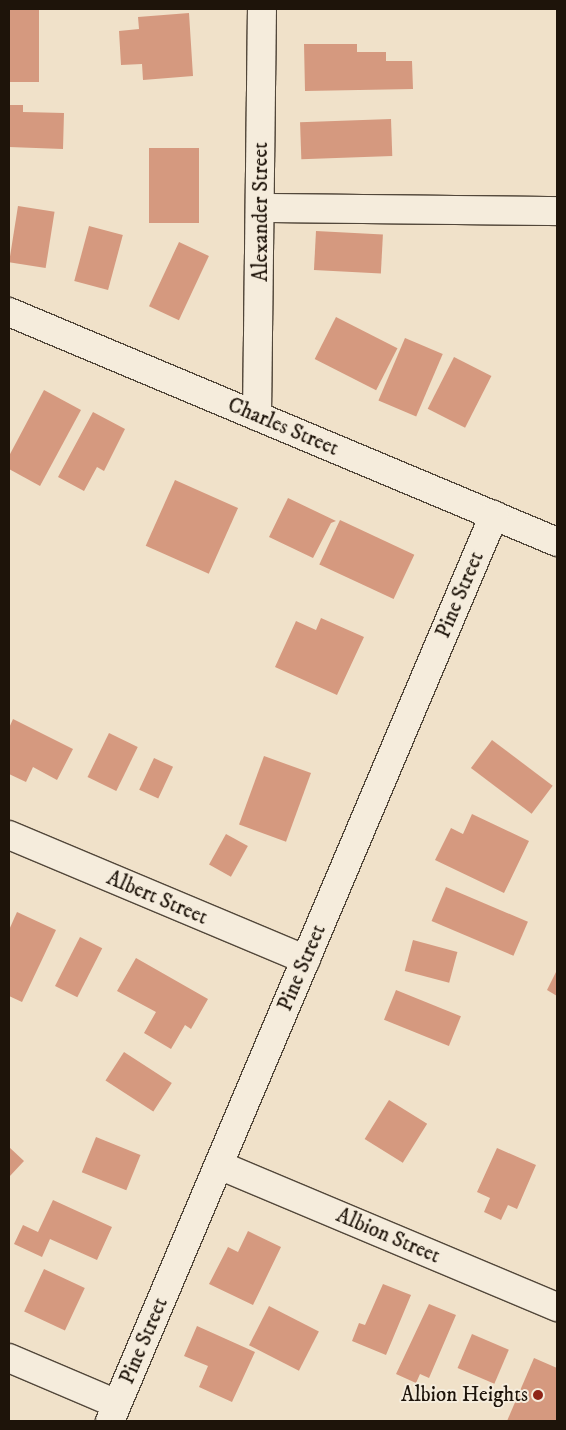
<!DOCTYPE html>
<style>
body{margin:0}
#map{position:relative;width:566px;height:1430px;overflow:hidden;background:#f0e1c9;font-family:"IM FELL DW Pica",serif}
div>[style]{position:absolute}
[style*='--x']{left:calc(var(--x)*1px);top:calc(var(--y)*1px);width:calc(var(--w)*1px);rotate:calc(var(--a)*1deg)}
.building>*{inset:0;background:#d5997f;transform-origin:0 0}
.roads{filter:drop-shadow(1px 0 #52473a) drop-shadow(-1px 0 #52473a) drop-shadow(0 1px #52473a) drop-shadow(0 -1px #52473a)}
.minor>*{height:28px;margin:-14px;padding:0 14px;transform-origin:14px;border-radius:14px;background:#f5ecdc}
.dots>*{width:14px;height:14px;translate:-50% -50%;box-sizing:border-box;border:2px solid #f5ecdc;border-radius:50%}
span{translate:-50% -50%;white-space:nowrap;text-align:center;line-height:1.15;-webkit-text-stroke:4px #f5ecdc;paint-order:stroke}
.street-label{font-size:21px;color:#1e140a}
.poi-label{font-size:21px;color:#1e140a}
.right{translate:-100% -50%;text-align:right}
.frame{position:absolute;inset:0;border:10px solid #1e140a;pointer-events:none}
</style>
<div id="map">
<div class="building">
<i style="left:9px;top:9px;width:30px;height:73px"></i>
<i style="clip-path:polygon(189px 13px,193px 76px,143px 80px,142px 64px,121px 65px,119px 31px,139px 29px,138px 17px)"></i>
<i style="clip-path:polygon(304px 44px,357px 44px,357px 52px,386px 52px,386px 61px,412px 61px,413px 89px,305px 91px)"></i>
<i style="clip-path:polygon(9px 105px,23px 105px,23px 112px,64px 113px,63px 149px,9px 147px)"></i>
<i style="left:391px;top:119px;width:37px;height:91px;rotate:88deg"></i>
<i style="left:199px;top:148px;width:75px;height:50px;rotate:90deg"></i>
<i style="left:18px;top:206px;width:37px;height:57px;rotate:9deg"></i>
<i style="left:89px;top:226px;width:35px;height:57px;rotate:15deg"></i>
<i style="left:316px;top:231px;width:67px;height:39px;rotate:3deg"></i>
<i style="left:179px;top:242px;width:33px;height:71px;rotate:25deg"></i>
<i style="left:336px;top:317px;width:69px;height:47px;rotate:27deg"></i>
<i style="left:405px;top:338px;width:41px;height:68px;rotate:23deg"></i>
<i style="left:454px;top:357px;width:42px;height:58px;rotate:27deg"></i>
<i style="clip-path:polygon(44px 390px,81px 410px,40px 486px,9px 469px,9px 456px)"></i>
<i style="clip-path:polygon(93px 412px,125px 429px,104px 471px,97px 467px,84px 491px,58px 477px)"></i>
<i style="left:175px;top:480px;width:69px;height:72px;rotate:24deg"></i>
<i style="clip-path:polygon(288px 498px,336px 521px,331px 523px,313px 558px,269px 537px)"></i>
<i style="left:340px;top:520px;width:82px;height:49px;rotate:25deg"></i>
<i style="clip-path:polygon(321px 618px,364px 637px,337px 695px,275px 667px,296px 621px,316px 630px)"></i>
<i style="clip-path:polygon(13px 719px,73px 749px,57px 780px,33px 767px,26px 782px,9px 774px,9px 728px)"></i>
<i style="left:109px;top:733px;width:32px;height:49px;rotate:26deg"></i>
<i style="left:492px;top:740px;width:76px;height:35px;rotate:37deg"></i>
<i style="left:264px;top:756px;width:50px;height:73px;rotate:20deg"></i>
<i style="left:154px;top:758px;width:21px;height:35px;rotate:25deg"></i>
<i style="clip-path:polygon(472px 814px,529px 841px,504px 893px,435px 860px,451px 828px,463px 834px)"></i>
<i style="left:226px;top:834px;width:25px;height:35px;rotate:29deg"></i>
<i style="left:446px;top:887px;width:89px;height:37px;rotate:23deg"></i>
<i style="clip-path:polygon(17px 912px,56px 930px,22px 1002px,9px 996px,9px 930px)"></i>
<i style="left:80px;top:937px;width:25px;height:55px;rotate:27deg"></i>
<i style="left:413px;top:940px;width:46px;height:32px;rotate:15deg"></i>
<i style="clip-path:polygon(136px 958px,208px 999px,191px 1029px,185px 1025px,171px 1049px,144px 1033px,156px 1012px,117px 991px)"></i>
<i style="clip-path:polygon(557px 970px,557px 996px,547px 990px)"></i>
<i style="left:396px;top:990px;width:70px;height:32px;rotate:22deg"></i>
<i style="left:124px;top:1052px;width:57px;height:34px;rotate:33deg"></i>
<i style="left:389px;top:1100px;width:45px;height:46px;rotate:32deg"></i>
<i style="left:96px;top:1137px;width:48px;height:38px;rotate:22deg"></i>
<i style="clip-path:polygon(9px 1147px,24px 1161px,9px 1177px)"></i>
<i style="clip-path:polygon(497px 1148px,536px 1165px,517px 1209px,508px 1205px,501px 1220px,484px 1212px,490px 1198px,477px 1192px)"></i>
<i style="clip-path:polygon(53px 1200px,112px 1227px,97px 1260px,50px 1239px,42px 1257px,14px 1244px,23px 1225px,38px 1232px)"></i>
<i style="clip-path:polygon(248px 1231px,281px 1247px,253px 1305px,209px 1284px,228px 1247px,238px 1252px)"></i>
<i style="left:44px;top:1269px;width:45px;height:47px;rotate:25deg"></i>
<i style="clip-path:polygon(383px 1284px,411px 1295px,386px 1355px,352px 1341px,359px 1323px,365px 1325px)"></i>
<i style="clip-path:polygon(429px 1304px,456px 1315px,429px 1378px,420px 1374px,416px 1383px,396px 1374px)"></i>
<i style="left:269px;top:1306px;width:56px;height:44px;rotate:27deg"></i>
<i style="clip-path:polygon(197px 1326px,255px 1352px,232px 1402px,199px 1387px,208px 1366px,184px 1356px)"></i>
<i style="left:472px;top:1334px;width:40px;height:37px;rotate:23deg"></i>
<i style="clip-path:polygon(534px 1358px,557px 1368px,557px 1421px,507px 1421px)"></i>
</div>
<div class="roads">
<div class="minor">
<i style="--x:261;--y:208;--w:296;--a:0.6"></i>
<i style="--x:9;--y:312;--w:594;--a:22.77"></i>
<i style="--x:257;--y:416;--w:407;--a:-89.3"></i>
<i style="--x:9;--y:835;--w:322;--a:22.8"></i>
<i style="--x:219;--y:1165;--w:367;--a:22.8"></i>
<i style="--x:9;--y:1358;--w:117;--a:23.1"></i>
<i style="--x:110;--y:1421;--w:984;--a:-67.03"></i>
</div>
</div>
<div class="dots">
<i style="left:538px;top:1395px;background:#8f2418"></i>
</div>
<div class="street-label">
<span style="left:261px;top:212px;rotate:-90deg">Alexander Street</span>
<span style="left:283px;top:427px;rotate:23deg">Charles Street</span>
<span style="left:460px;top:595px;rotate:-67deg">Pine Street</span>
<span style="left:157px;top:898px;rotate:23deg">Albert Street</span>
<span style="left:302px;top:968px;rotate:-67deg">Pine Street</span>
<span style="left:388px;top:1236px;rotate:23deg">Albion Street</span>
<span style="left:144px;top:1341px;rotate:-67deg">Pine Street</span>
</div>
<div class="poi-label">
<span class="right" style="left:528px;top:1395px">Albion Heights</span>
</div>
<div class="frame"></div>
</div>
